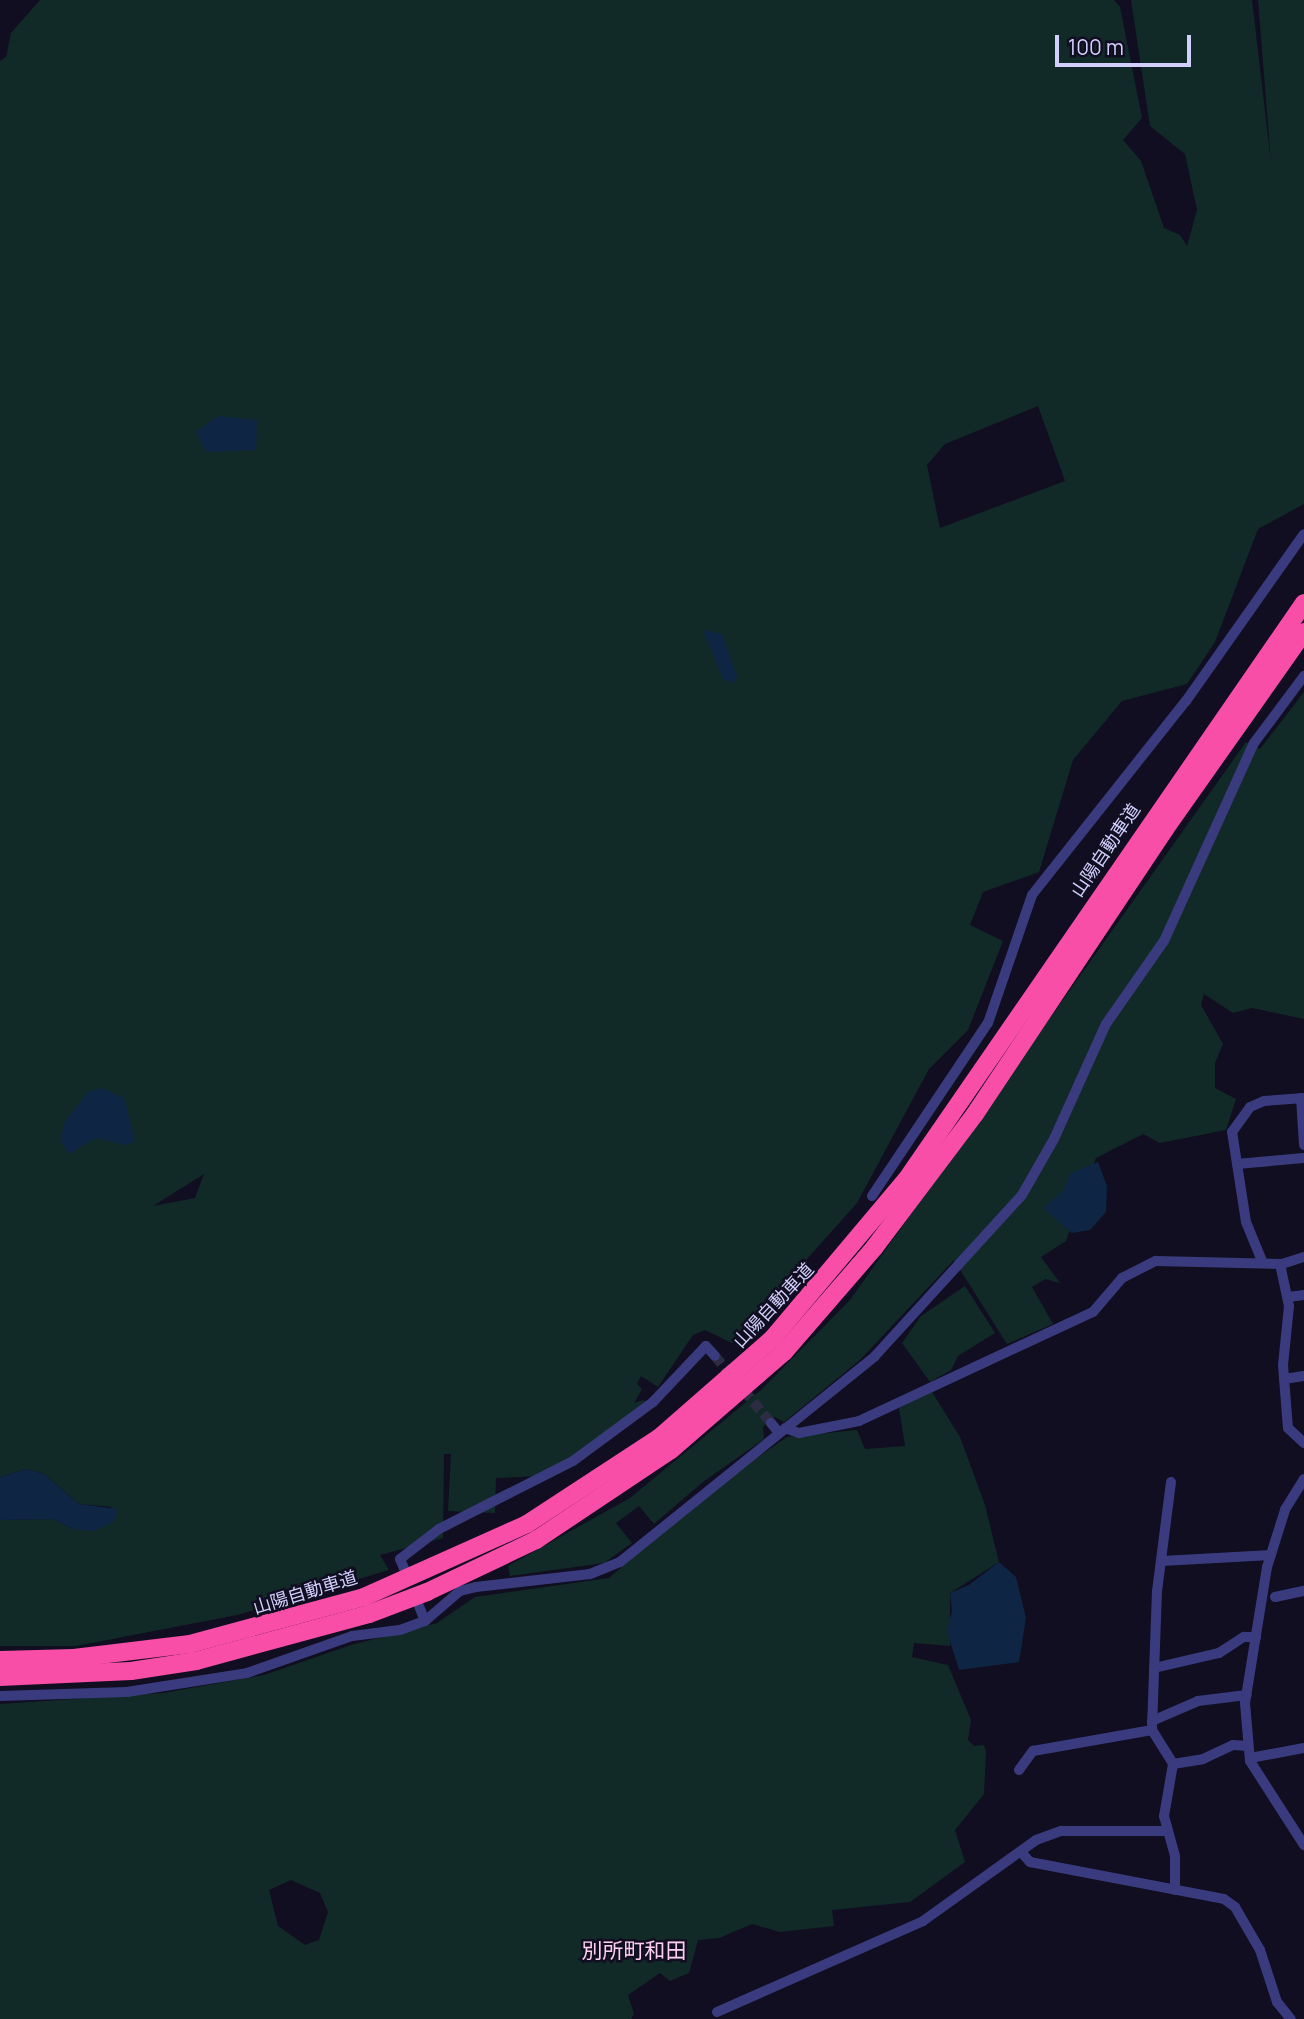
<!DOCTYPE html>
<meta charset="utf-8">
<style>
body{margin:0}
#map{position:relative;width:1304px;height:2019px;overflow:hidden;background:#100e20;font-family:Manrope,"Noto Sans JP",sans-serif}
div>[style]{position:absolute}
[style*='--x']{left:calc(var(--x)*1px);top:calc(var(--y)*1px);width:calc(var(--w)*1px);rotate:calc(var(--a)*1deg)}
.green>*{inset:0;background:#112a28}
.water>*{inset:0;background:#0e2544}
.street-tunnel>*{height:10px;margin-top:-5px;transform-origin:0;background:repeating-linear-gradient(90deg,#2d2b41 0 10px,transparent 0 15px)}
.street>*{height:10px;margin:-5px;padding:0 5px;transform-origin:5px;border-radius:5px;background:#3a3b7e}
.highway>*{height:18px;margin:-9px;padding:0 9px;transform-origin:9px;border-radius:9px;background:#f94ea8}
span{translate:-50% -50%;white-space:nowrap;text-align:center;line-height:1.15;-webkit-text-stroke:5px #100e20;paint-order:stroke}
.street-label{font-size:18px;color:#d2cffd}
.quarter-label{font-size:21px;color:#fdd0ef}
.scale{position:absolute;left:1055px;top:35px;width:136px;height:32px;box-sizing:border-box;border:4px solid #d2cffd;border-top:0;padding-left:9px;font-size:21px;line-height:24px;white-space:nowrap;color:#d2cffd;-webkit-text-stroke:5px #100e20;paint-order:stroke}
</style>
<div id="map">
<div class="green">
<i style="clip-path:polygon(evenodd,40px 0,1114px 0,1120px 7px,1142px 118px,1123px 140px,1141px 161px,1164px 228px,1180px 235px,1187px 246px,1197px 210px,1185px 154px,1150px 126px,1131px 0,1252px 0,1271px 162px,1258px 0,1304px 0,1304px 504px,1258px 529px,1215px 642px,1187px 684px,1122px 701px,1073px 760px,1039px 872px,983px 892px,970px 925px,1003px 941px,968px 1030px,929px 1069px,857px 1203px,732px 1343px,705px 1330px,693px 1335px,658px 1387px,641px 1376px,637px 1384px,642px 1389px,634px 1403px,644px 1400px,647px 1405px,611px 1434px,541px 1476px,496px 1478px,495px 1513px,448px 1511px,451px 1454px,444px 1454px,443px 1538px,380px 1555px,389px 1570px,237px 1615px,76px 1646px,0 1646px,0 1520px,54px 1519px,73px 1529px,112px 1507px,79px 1504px,44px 1474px,26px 1469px,0 1477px,0 61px,6px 57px,11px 33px,40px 0,1038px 406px,1065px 481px,940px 528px,927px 465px,945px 444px,1038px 406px,40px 0,204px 1174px,195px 1198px,153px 1206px,204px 1174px)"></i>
<i style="clip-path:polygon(1304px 692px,1304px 1019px,1252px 1008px,1233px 1013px,1204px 994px,1201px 1005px,1223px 1044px,1215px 1063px,1215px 1088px,1236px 1099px,1226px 1130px,1160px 1143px,1143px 1134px,1096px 1158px,1066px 1241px,1041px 1257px,1060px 1283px,1045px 1279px,1032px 1287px,1053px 1324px,1007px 1344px,954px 1260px,860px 1360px,784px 1422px,775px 1417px,763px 1427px,764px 1439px,703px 1482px,654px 1524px,639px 1506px,616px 1523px,632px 1543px,604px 1563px,510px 1576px,508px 1566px,630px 1498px,762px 1389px,850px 1300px,1246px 742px,1260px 749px)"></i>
<i style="clip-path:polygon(965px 1286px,995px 1333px,958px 1356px,951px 1370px,930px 1382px,902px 1343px,921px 1316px)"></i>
<i style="clip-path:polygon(evenodd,932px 1392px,960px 1437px,985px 1505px,999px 1562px,950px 1593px,950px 1646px,914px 1643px,912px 1657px,948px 1665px,971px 1720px,968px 1740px,974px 1746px,984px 1745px,986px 1752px,984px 1794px,955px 1830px,965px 1862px,910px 1902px,832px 1910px,834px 1926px,780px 1932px,752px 1924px,719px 1938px,698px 1940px,689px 1973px,670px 1981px,660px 1973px,628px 1995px,634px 2014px,631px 2019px,0 2019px,0 1704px,163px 1693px,264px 1675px,351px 1645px,437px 1623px,475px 1597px,609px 1578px,715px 1487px,787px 1437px,857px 1430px,865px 1449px,905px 1446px,899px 1408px,932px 1392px,291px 1880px,320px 1893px,328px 1912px,319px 1940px,305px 1945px,278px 1926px,269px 1890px,291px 1880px)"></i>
</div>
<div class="water">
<i style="clip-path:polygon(218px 416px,257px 420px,256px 450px,206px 452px,196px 432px)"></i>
<i style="clip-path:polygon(703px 630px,722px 634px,737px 677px,733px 683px,723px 679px)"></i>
<i style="clip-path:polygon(102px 1088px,124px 1098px,135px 1141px,126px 1145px,96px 1138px,69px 1154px,61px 1141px,64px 1123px,88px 1092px)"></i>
<i style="clip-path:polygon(1098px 1162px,1107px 1186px,1106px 1212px,1090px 1230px,1072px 1233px,1043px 1208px,1063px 1191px,1071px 1173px)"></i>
<i style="clip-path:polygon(26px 1469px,44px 1474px,79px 1504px,118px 1509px,114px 1522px,94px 1531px,73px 1529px,54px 1519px,0 1520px,0 1477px)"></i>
<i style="clip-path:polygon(999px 1562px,1016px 1577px,1026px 1618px,1019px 1662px,959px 1670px,947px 1632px,952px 1611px,950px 1593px,969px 1585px)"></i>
</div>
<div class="street-tunnel">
<i style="--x:715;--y:1356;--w:87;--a:50.1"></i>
</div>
<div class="street">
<i style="--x:1301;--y:1098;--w:47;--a:86.3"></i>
<i style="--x:1237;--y:1164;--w:67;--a:-5.1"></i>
<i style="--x:872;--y:1196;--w:208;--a:-56.2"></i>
<i style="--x:988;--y:1023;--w:135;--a:-71"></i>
<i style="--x:1032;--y:895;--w:248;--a:-51.6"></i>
<i style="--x:1186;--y:701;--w:204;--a:-54.8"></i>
<i style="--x:1262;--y:1261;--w:42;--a:-112.3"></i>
<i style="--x:1246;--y:1222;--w:91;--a:-98.8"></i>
<i style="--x:1232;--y:1132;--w:31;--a:-54"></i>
<i style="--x:1250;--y:1107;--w:15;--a:-23"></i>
<i style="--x:1264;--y:1101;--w:40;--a:-4.3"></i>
<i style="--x:1280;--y:1264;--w:43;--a:77.9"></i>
<i style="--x:1289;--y:1306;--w:59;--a:95.8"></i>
<i style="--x:1283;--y:1365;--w:63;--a:85.5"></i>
<i style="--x:1288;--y:1428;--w:22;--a:43"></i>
<i style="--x:1288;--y:1297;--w:16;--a:-7"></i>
<i style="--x:1284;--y:1379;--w:20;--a:-9"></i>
<i style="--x:771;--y:1423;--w:13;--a:51"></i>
<i style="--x:785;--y:1428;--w:15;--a:20"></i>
<i style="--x:799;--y:1433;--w:61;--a:-11.3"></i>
<i style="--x:859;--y:1421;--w:258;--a:-25"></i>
<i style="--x:1093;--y:1312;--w:45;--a:-49.5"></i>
<i style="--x:1122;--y:1278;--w:38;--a:-27"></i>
<i style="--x:1156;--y:1261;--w:126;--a:1.4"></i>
<i style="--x:1282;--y:1264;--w:23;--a:-18"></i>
<i style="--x:1304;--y:1479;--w:36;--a:122"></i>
<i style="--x:1285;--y:1510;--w:60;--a:107.5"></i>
<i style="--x:1267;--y:1567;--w:138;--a:99.2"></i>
<i style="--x:1245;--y:1703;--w:58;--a:85.1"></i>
<i style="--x:1250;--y:1761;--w:100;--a:57.3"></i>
<i style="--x:1171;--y:1482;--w:110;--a:97.3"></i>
<i style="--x:1157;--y:1591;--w:139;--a:92.1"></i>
<i style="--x:1152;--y:1730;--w:40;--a:58"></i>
<i style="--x:1173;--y:1764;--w:53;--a:99.8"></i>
<i style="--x:1164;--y:1816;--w:41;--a:74.6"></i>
<i style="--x:1175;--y:1856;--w:34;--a:90"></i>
<i style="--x:1162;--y:1561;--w:109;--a:-3.2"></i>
<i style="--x:406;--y:1573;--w:15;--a:-113"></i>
<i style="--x:400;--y:1559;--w:49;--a:-37.6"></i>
<i style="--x:439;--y:1529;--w:150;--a:-26.9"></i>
<i style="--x:573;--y:1461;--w:99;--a:-36.4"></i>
<i style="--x:653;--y:1402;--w:77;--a:-46.6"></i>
<i style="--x:706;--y:1346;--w:13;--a:48"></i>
<i style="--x:1275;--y:1597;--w:30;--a:-12"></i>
<i style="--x:419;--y:1606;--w:16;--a:68"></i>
<i style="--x:1154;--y:1668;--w:67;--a:-13"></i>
<i style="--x:1219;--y:1653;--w:30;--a:-33"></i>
<i style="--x:1244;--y:1637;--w:12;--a:0"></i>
<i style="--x:0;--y:1696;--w:127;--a:-1.8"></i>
<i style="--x:127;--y:1692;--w:121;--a:-9"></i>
<i style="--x:247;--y:1673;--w:111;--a:-19.4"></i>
<i style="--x:352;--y:1636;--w:48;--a:-7.1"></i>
<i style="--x:400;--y:1630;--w:27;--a:-20"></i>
<i style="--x:425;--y:1621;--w:46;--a:-40.6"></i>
<i style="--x:460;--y:1591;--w:16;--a:-14"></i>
<i style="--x:476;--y:1587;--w:115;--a:-6.5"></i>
<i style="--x:590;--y:1574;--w:32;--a:-22"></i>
<i style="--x:620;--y:1562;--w:328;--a:-38.9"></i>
<i style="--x:875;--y:1356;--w:218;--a:-47.6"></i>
<i style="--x:1022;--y:1195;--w:64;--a:-60.3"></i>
<i style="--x:1054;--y:1139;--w:126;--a:-65.7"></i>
<i style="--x:1106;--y:1024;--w:101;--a:-55.1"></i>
<i style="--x:1164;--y:941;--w:217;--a:-65.6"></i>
<i style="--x:1254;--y:743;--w:84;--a:-53.3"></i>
<i style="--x:1152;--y:1721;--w:50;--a:-23.5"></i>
<i style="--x:1198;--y:1701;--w:49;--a:-7"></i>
<i style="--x:1250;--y:1758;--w:55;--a:-10.5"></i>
<i style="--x:1173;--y:1764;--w:30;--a:-9"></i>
<i style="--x:1203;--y:1759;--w:33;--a:-25"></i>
<i style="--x:1233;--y:1745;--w:15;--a:4"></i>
<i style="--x:1019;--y:1770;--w:24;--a:-54"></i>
<i style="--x:1033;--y:1751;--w:121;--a:-10"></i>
<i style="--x:1021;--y:1852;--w:13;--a:48"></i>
<i style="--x:1030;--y:1862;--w:197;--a:10.8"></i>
<i style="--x:1224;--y:1899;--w:14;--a:36"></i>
<i style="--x:1235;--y:1907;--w:50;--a:59.8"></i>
<i style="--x:1260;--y:1950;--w:55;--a:71.9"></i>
<i style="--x:1277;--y:2002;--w:22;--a:51"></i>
<i style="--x:717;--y:2012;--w:225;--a:-23.8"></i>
<i style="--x:923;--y:1921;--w:139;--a:-35.6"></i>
<i style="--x:1036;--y:1840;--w:27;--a:-20"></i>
<i style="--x:1061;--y:1831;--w:104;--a:0"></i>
</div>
<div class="highway">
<i style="--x:0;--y:1660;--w:74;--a:-1.5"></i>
<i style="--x:74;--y:1658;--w:117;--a:-6.9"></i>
<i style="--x:190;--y:1644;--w:180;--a:-15.1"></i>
<i style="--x:364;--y:1597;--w:179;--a:-24.1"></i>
<i style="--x:527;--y:1524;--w:159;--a:-33.2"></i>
<i style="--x:660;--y:1437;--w:149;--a:-41.2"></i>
<i style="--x:772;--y:1339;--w:208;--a:-49.9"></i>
<i style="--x:906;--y:1180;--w:701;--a:-55.4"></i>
<i style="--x:0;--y:1677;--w:131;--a:-2.6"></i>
<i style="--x:131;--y:1671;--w:66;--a:-8.7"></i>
<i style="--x:196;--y:1661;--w:179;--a:-15.2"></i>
<i style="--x:369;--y:1614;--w:62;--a:-20.8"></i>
<i style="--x:427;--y:1592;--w:121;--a:-25.5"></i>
<i style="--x:536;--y:1540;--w:162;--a:-33.7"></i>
<i style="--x:671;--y:1450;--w:150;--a:-40.9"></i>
<i style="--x:784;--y:1352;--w:138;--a:-49.1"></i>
<i style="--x:874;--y:1248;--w:168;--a:-53"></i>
<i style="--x:975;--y:1114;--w:343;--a:-56.3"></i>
<i style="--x:1165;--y:829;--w:241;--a:-54.8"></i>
</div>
<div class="street-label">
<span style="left:1105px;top:850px;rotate:-56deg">山陽自動車道</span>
<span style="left:773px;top:1305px;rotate:-47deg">山陽自動車道</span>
<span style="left:305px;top:1592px;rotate:-17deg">山陽自動車道</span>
</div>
<div class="quarter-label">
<span style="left:634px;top:1950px">別所町和田</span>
</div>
<div class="scale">100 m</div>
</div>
